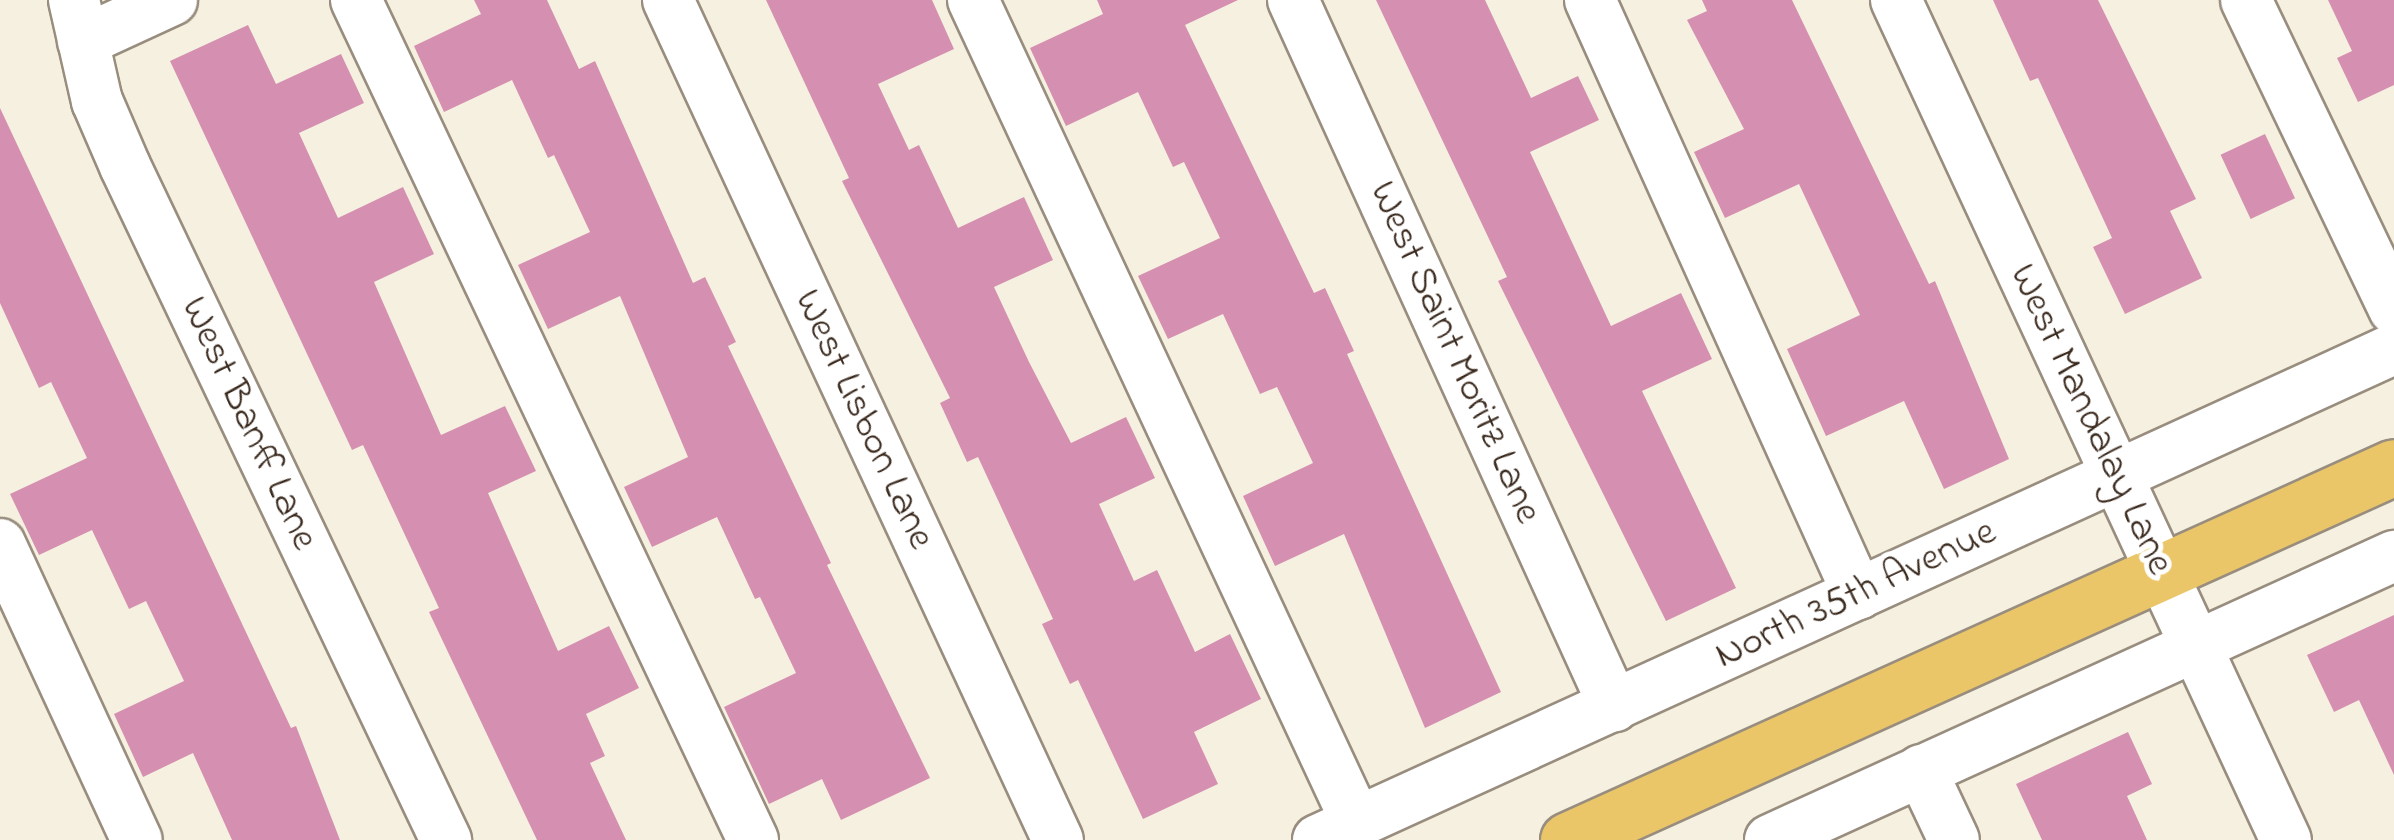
<!DOCTYPE html>
<style>
body{margin:0}
#map{position:relative;width:2394px;height:840px;overflow:hidden;background:#f5f0df;font-family:"Indie Flower",sans-serif}
div>[style]{position:absolute}
[style*='--x']{left:calc(var(--x)*1px);top:calc(var(--y)*1px);width:calc(var(--w)*1px);rotate:calc(var(--a)*1deg)}
.building>*{inset:0;background:#d590b1;transform-origin:0 0}
.roads{filter:drop-shadow(2px 0 #988d7e) drop-shadow(-2px 0 #988d7e) drop-shadow(0 2px #988d7e) drop-shadow(0 -2px #988d7e)}
.minor>*{height:50px;margin:-25px;padding:0 25px;transform-origin:25px;border-radius:25px;background:#fff}
.major>*{height:55px;margin:-27.5px;padding:0 27.5px;transform-origin:27.5px;border-radius:27.5px;background:#ebc669}
span{translate:-50% -50%;white-space:nowrap;text-align:center;line-height:1.15;-webkit-text-stroke:10px #fff;paint-order:stroke}
.street-label{font-size:40px;color:#3b2a1e}
</style>
<div id="map">
<div class="building">
<i style="clip-path:polygon(474px 0,547px 0,579px 69px,595px 61px,693px 283px,705px 277px,736px 342px,728px 346px,831px 563px,827px 565px,930px 778px,841px 820px,822px 779px,769px 804px,724px 707px,796px 673px,760px 597px,755px 599px,717px 517px,652px 547px,624px 487px,688px 457px,620px 296px,548px 329px,518px 265px,590px 232px,554px 155px,548px 158px,512px 80px,444px 112px,414px 46px,481px 14px)"></i>
<i style="clip-path:polygon(766px 0,932px 0,954px 49px,878px 84px,909px 150px,919px 145px,958px 228px,1024px 197px,1053px 260px,994px 287px,1029px 362px,1071px 443px,1126px 417px,1155px 478px,1099px 504px,1134px 581px,1157px 570px,1195px 652px,1230px 634px,1261px 699px,1194px 732px,1218px 784px,1143px 819px,1078px 680px,1070px 684px,1042px 624px,1053px 619px,978px 457px,967px 462px,940px 403px,950px 398px,842px 181px,849px 178px)"></i>
<i style="clip-path:polygon(1097px 0,1238px 0,1185px 25px,1314px 293px,1325px 288px,1354px 351px,1347px 354px,1501px 692px,1425px 728px,1344px 534px,1275px 566px,1243px 496px,1313px 463px,1277px 387px,1260px 394px,1223px 314px,1168px 339px,1138px 276px,1220px 238px,1184px 162px,1173px 167px,1138px 92px,1066px 126px,1030px 48px,1103px 14px)"></i>
<i style="clip-path:polygon(1376px 0,1485px 0,1531px 98px,1578px 76px,1599px 120px,1530px 152px,1611px 326px,1681px 293px,1712px 359px,1642px 391px,1736px 588px,1666px 621px,1498px 281px,1507px 277px)"></i>
<i style="clip-path:polygon(1702px 0,1792px 0,1929px 284px,1935px 281px,2009px 459px,1944px 489px,1904px 401px,1826px 436px,1787px 349px,1860px 315px,1799px 184px,1725px 218px,1694px 152px,1744px 129px,1687px 20px,1707px 11px)"></i>
<i style="clip-path:polygon(1993px 0,2098px 0,2196px 199px,2170px 211px,2202px 278px,2125px 314px,2093px 247px,2112px 238px,2038px 78px,2030px 81px)"></i>
<i style="clip-path:polygon(2328px 0,2394px 0,2394px 85px,2358px 102px,2337px 58px,2352px 51px)"></i>
<i style="clip-path:polygon(248px 25px,276px 84px,341px 54px,364px 103px,299px 133px,338px 218px,403px 187px,434px 254px,374px 282px,441px 435px,505px 406px,536px 471px,488px 493px,558px 651px,609px 626px,639px 688px,586px 714px,605px 756px,590px 763px,626px 840px,537px 840px,429px 612px,439px 608px,363px 445px,352px 450px,170px 61px)"></i>
<i style="clip-path:polygon(0 108px,291px 728px,296px 726px,340px 840px,232px 840px,193px 753px,143px 777px,114px 714px,184px 681px,146px 601px,129px 609px,92px 530px,39px 555px,10px 494px,87px 458px,51px 382px,39px 388px,0 303px)"></i>
<i style="left:2265px;top:134px;width:71px;height:49px;rotate:65deg"></i>
<i style="clip-path:polygon(2394px 615px,2394px 775px,2359px 700px,2334px 712px,2307px 655px)"></i>
<i style="clip-path:polygon(2128px 732px,2152px 784px,2127px 796px,2147px 840px,2042px 840px,2016px 784px)"></i>
</div>
<div class="roads">
<div class="minor">
<i style="--x:74;--y:0;--w:104;--a:77.2"></i>
<i style="--x:97;--y:101;--w:71;--a:66.7"></i>
<i style="--x:125;--y:166;--w:747;--a:64.53"></i>
<i style="--x:356;--y:0;--w:929;--a:64.7"></i>
<i style="--x:668;--y:0;--w:926;--a:65.1"></i>
<i style="--x:973;--y:0;--w:908;--a:64.99"></i>
<i style="--x:1293;--y:0;--w:776;--a:65.55"></i>
<i style="--x:1590;--y:0;--w:652;--a:65.72"></i>
<i style="--x:1896;--y:0;--w:926;--a:65.1"></i>
<i style="--x:2246;--y:0;--w:343;--a:64.4"></i>
<i style="--x:83;--y:41;--w:98;--a:-24.7"></i>
<i style="--x:0;--y:544;--w:326;--a:65.2"></i>
<i style="--x:1921;--y:770;--w:77;--a:64.8"></i>
<i style="--x:1318;--y:840;--w:1183;--a:-24.53"></i>
<i style="--x:1770;--y:840;--w:686;--a:-24.47"></i>
</div>
<div class="major">
<i style="--x:1568;--y:840;--w:906;--a:-24.3"></i>
</div>
</div>
<div class="street-label">
<span style="left:1454px;top:353px;rotate:66deg">West Saint Moritz Lane</span>
<span style="left:863px;top:420px;rotate:65deg">West Lisbon Lane</span>
<span style="left:2090px;top:420px;rotate:65deg">West Mandalay Lane</span>
<span style="left:248px;top:424px;rotate:65deg">West Banff Lane</span>
<span style="left:1856px;top:595px;rotate:-25deg">North 35th Avenue</span>
</div>
</div>
